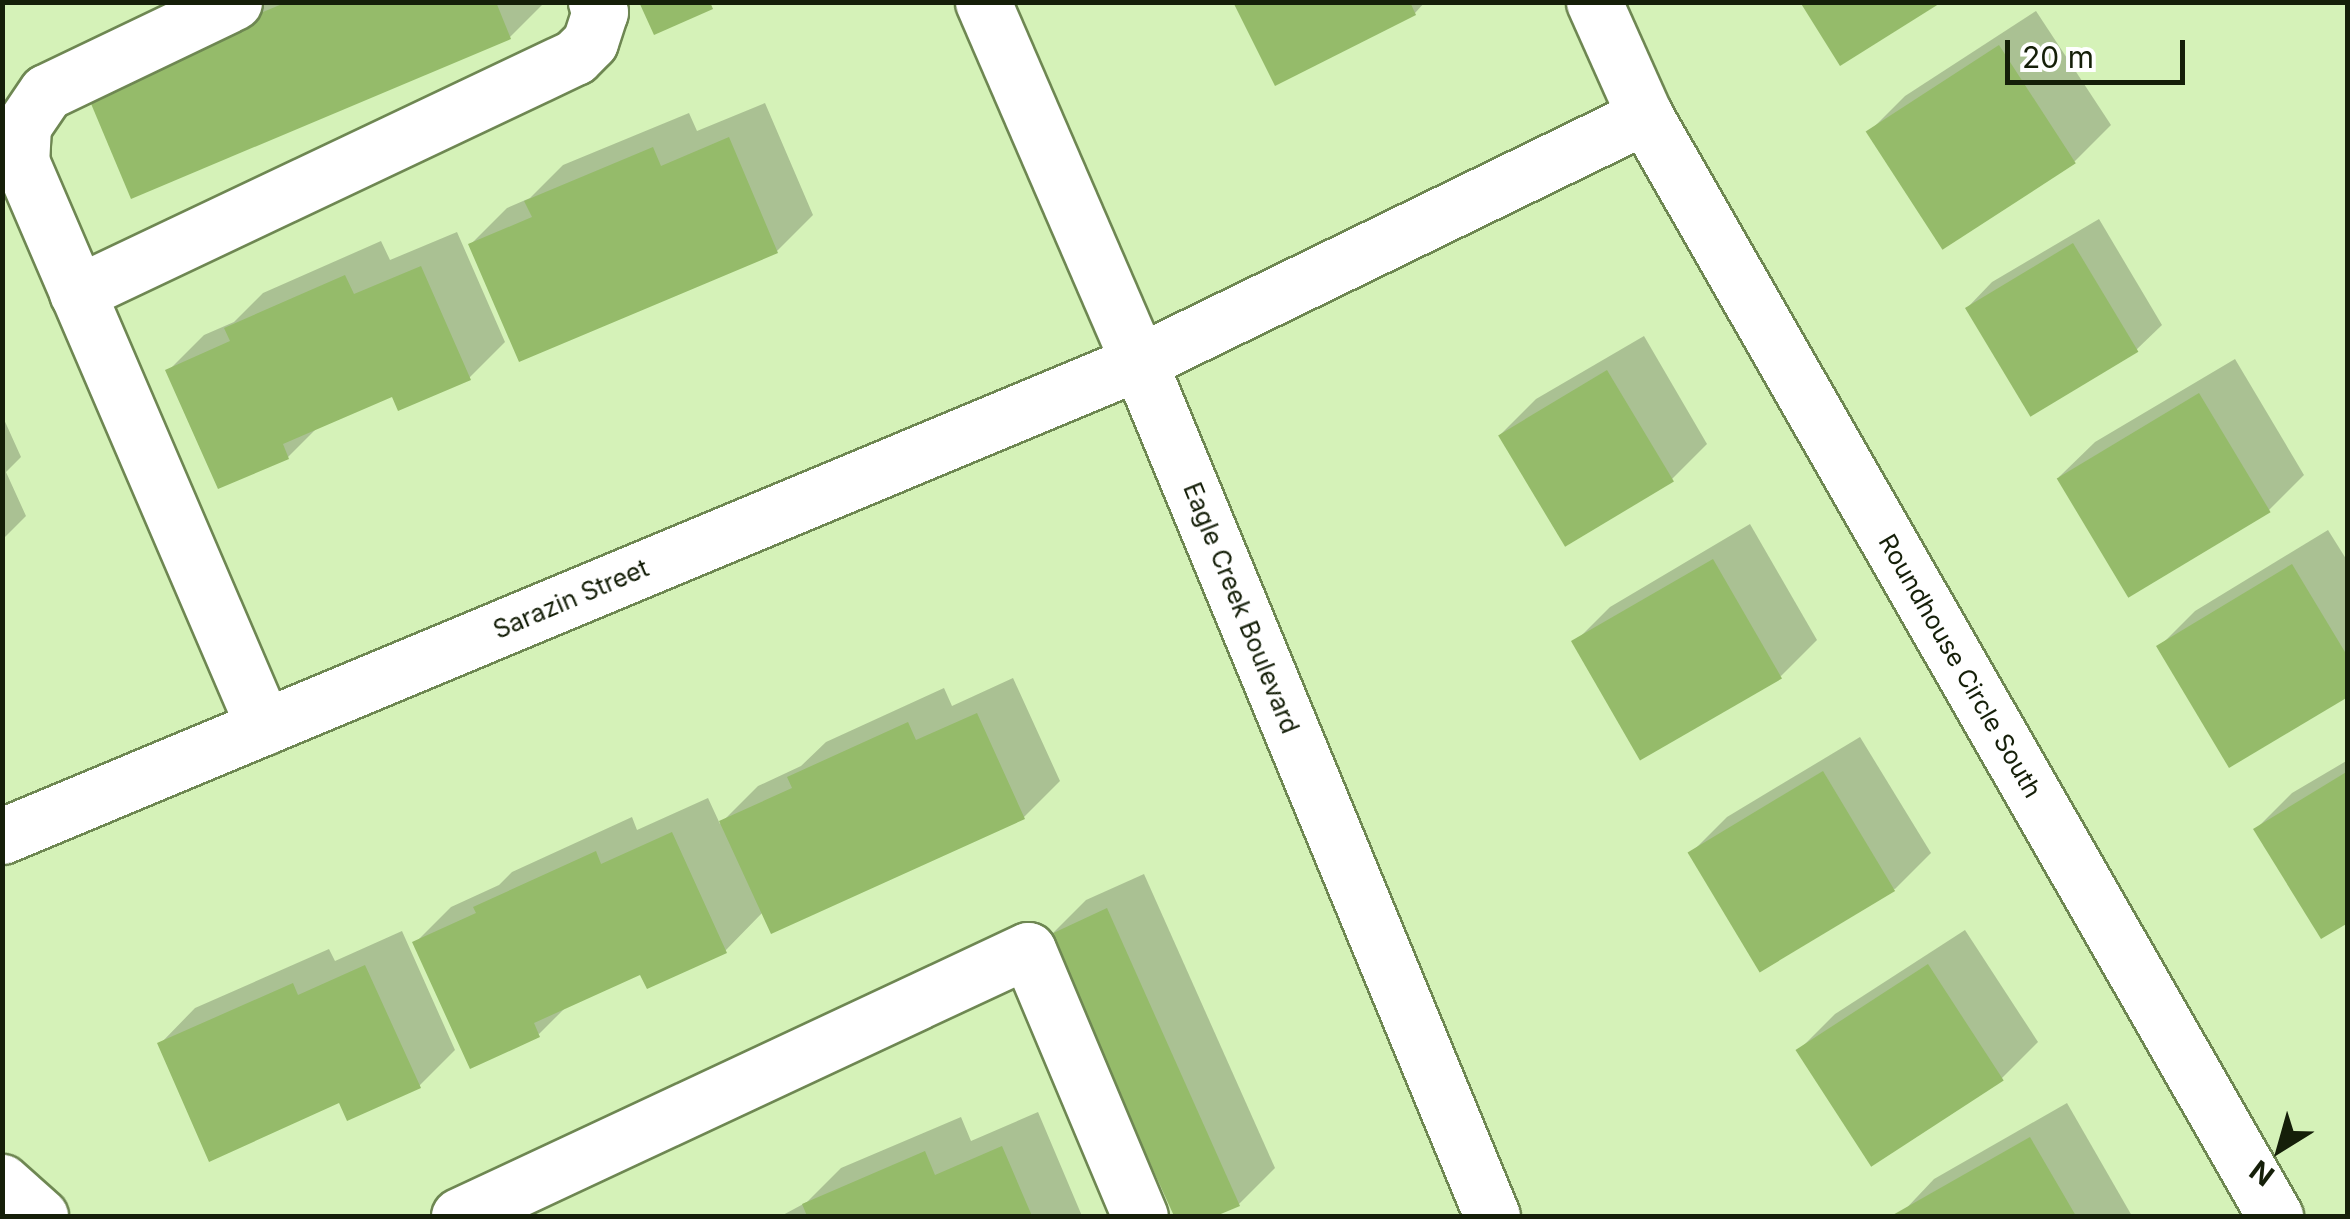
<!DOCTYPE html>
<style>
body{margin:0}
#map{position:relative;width:2350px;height:1219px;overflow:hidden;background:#d5f2b8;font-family:Inter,sans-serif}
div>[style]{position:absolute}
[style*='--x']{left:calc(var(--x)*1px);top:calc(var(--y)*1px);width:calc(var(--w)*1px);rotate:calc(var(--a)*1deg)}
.shadow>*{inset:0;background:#0003}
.building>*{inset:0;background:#95bb6a;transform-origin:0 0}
.roads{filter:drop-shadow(2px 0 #6e8752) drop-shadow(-2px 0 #6e8752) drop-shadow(0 2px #6e8752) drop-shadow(0 -2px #6e8752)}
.minor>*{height:55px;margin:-27.5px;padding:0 27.5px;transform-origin:27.5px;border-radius:27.5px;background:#fff}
span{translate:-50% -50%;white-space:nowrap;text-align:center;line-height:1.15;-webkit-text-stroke:8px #fff;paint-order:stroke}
.street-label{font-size:25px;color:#151f09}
.frame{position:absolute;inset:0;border:5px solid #151f09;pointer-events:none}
.north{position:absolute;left:2230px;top:1099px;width:100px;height:100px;-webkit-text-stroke:8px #fff;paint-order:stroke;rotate:217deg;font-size:28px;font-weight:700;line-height:40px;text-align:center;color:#151f09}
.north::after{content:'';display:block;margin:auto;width:35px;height:45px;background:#151f09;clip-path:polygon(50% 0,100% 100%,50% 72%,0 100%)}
.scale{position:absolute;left:2005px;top:40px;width:180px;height:45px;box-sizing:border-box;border:5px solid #151f09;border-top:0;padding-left:12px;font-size:30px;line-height:35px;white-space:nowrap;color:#151f09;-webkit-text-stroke:8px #fff;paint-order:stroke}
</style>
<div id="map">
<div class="shadow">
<i style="clip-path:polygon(230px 2px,545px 2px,510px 37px,132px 195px)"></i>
<i style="clip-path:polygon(1236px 2px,1425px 2px,1415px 13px)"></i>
<i style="clip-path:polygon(2036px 11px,2111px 125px,2075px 161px,1943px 247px,1869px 132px,1905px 96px)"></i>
<i style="clip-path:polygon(765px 103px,813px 215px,777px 251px,471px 244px,507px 208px,530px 198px,563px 165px,689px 113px,697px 131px)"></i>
<i style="clip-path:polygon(2099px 219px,2162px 325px,2136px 350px,1967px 308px,1992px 282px)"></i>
<i style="clip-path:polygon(457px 232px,505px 342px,469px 378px,394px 394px,318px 427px,288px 457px,168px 371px,204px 335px,234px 322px,263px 293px,381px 241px,390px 260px)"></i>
<i style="clip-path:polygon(1644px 336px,1707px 444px,1671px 480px,1500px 435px,1536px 399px)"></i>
<i style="clip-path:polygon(2235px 359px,2304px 475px,2268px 511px,2059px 477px,2095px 442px)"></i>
<i style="clip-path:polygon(2px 415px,21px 457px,6px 472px,26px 516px,2px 540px)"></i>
<i style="clip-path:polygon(1750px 524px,1817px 640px,1781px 676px,1574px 643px,1610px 607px)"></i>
<i style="clip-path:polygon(2328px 530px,2348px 562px,2348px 694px,2159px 647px,2195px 611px)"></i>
<i style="clip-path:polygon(1013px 678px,1060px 781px,1024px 817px,763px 912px,725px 951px,641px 972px,568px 1005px,539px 1034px,415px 943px,451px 907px,499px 885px,512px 872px,632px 817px,637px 830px,708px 798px,720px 824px,758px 786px,801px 766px,826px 742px,944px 688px,952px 706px)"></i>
<i style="clip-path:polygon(1860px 737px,1931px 853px,1895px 889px,1691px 853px,1727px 817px)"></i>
<i style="clip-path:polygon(2348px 760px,2348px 920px,2256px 829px,2292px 793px)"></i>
<i style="clip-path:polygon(1144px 874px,1275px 1168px,1239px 1204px,1209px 1216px,1176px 1216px,1050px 936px,1086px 900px)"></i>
<i style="clip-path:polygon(1965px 930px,2038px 1042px,2002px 1078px,1799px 1050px,1835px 1014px)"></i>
<i style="clip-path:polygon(402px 931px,455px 1050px,419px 1086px,340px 1100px,160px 1044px,195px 1008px,329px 949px,335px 961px)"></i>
<i style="clip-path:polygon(2067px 1103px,2132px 1216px,1899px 1216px,1934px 1179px)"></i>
<i style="clip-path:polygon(1038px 1112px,1082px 1216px,781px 1216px,807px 1202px,841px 1168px,961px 1117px,971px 1141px)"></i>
</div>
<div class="building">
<i style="clip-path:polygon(287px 2px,496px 2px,511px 39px,131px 199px,84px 87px)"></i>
<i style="clip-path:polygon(639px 2px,710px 2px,713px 9px,654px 35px)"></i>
<i style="clip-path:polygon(1233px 2px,1410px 2px,1416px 15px,1275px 86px)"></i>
<i style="clip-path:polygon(1800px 2px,1942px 2px,1840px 66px)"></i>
<i style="left:1999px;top:45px;width:141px;height:159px;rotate:57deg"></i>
<i style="clip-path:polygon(729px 137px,778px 253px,519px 362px,468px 244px,532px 217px,524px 201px,653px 147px,661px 166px)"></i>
<i style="left:2073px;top:243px;width:127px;height:126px;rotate:59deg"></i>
<i style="clip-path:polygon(421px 266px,471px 380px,398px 411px,392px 397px,283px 444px,289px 459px,218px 489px,165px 370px,230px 341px,224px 328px,345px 275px,354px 294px)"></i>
<i style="left:1607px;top:370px;width:130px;height:127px;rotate:59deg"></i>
<i style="left:2199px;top:393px;width:139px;height:166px;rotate:59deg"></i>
<i style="left:1713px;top:559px;width:138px;height:164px;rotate:60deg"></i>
<i style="clip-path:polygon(2292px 564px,2348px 657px,2348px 697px,2229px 768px,2156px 646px)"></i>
<i style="clip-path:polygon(977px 713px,1025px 819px,771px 934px,719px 821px,792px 788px,787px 777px,908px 722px,916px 740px)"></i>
<i style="left:1823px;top:771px;width:140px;height:158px;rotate:59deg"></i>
<i style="clip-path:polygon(2348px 771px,2348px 923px,2321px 939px,2253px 829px)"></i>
<i style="clip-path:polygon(672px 832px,727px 953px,647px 989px,640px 975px,534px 1023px,540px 1037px,470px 1069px,412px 942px,476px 913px,473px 907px,596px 851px,601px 864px)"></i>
<i style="clip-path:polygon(1107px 908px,1240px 1206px,1216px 1216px,1174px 1216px,1047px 936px)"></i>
<i style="left:1928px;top:964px;width:139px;height:158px;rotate:57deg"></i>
<i style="clip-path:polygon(365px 965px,421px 1088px,347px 1121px,339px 1103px,209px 1162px,157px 1043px,293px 983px,298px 995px)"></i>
<i style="clip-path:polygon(2030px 1137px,2076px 1216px,1891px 1216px)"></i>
<i style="clip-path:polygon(1002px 1146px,1032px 1216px,807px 1216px,802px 1204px,925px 1151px,935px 1175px)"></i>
</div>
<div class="roads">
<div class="minor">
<i style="--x:234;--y:2;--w:208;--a:154.4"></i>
<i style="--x:46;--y:92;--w:41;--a:124.1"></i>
<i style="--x:23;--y:126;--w:35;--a:93"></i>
<i style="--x:21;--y:161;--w:616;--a:66.76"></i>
<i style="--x:983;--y:2;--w:392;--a:66.6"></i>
<i style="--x:1139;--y:362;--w:924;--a:67.54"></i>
<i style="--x:1594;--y:2;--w:125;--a:65.9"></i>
<i style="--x:1645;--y:116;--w:1268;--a:60.2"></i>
<i style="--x:77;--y:293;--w:551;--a:-25.36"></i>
<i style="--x:575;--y:57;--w:21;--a:-45"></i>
<i style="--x:590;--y:42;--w:32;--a:-72"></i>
<i style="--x:600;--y:12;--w:11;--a:-112"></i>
<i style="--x:2;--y:836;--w:1232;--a:-22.63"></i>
<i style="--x:1139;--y:362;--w:563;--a:-25.93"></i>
<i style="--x:2;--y:1182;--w:51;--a:41.8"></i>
<i style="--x:459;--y:1216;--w:628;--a:-25.06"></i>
<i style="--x:1028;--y:950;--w:289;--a:67.2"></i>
</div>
</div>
<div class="street-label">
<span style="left:571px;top:599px;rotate:-23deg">Sarazin Street</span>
<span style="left:1241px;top:608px;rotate:68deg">Eagle Creek Boulevard</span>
<span style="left:1960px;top:666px;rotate:60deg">Roundhouse Circle South</span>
</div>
<div class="frame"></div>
<div class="north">N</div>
<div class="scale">20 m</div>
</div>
